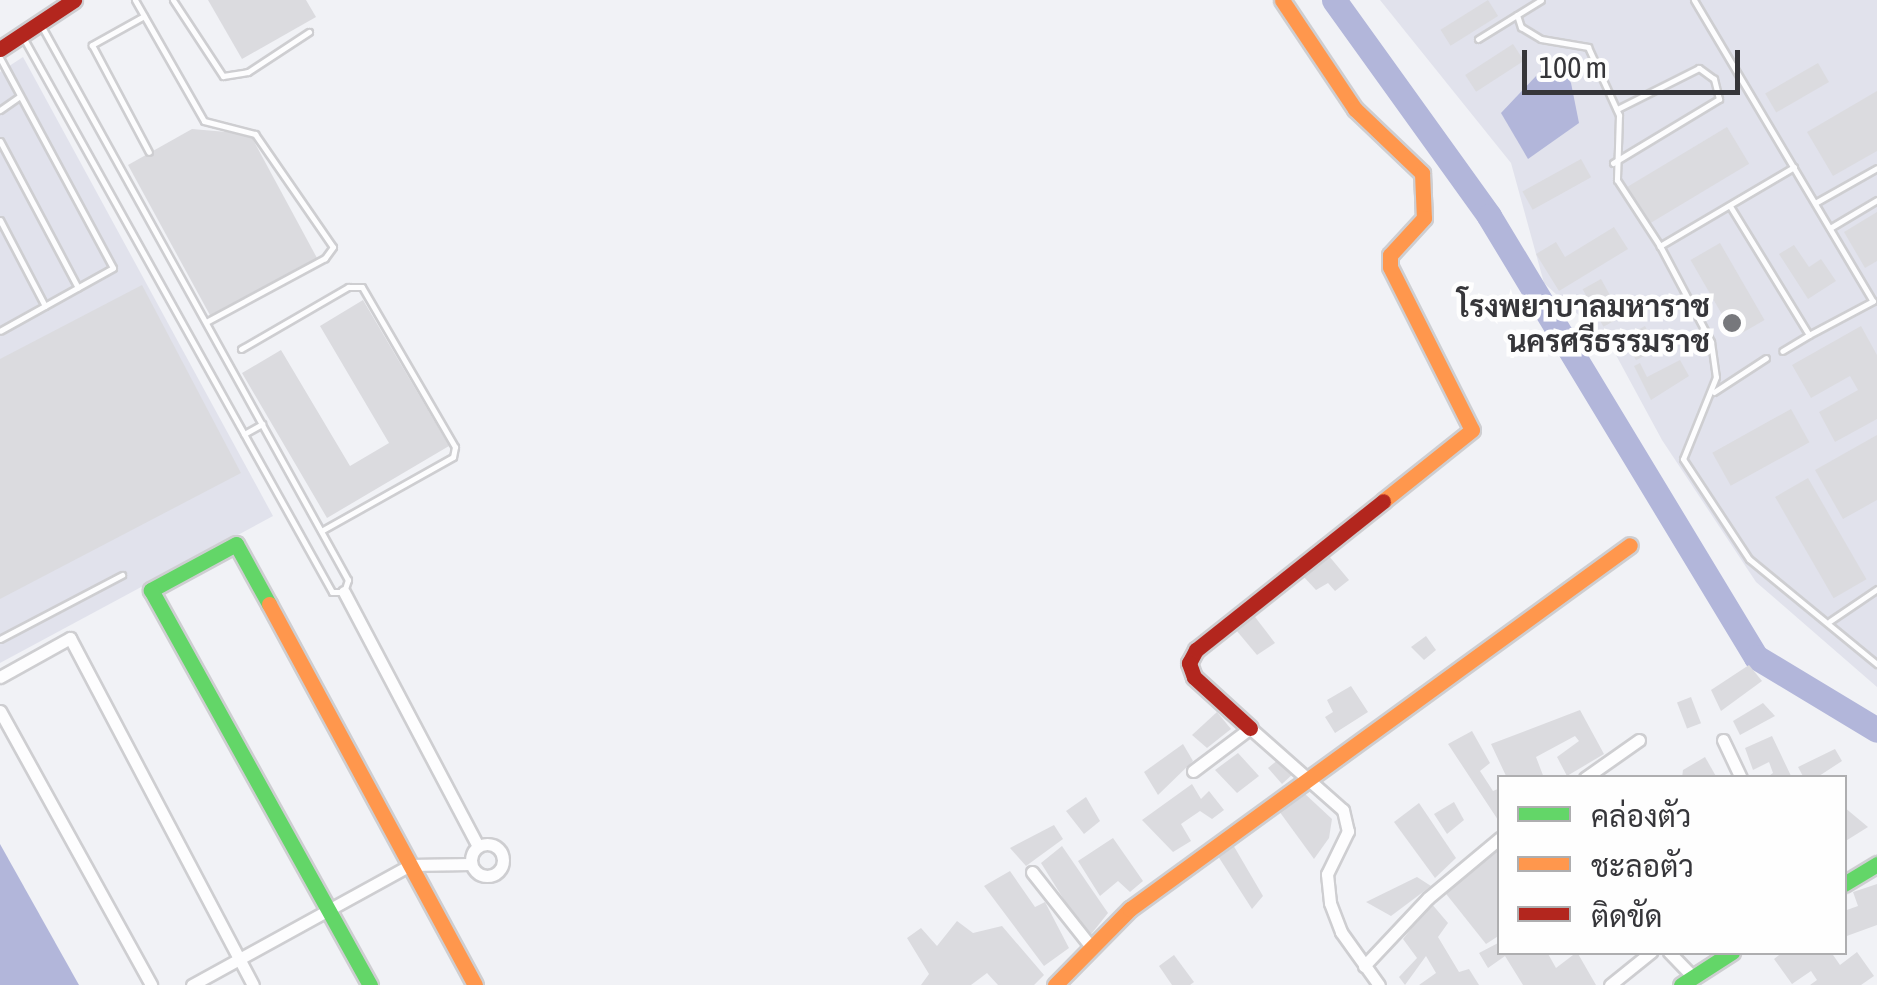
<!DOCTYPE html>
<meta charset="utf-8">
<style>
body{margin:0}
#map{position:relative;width:1877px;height:985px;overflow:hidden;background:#f1f2f6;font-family:"Asap Condensed",Sarabun,sans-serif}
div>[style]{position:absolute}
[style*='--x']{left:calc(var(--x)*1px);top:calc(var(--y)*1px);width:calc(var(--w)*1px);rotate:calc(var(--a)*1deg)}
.built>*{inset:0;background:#e1e2ec}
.water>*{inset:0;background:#b2b6da}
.river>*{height:25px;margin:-12.5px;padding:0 12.5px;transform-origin:12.5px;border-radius:12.5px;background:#b2b6da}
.building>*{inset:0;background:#dbdbdf;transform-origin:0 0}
.roads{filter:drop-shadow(2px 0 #ceced1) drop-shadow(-2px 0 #ceced1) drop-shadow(0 2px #ceced1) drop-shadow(0 -2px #ceced1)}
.lane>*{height:5px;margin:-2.5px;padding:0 2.5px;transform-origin:2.5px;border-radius:2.5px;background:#fdfdfe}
.street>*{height:11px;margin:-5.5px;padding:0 5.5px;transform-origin:5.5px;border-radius:5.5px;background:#fdfdfe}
.street>.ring{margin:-5.5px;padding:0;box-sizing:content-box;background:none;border:11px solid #fdfdfe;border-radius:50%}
.fast>*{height:15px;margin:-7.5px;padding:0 7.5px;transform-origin:7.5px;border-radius:7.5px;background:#63d668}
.slow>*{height:15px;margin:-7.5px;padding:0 7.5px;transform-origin:7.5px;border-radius:7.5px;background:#ff974d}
.jam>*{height:15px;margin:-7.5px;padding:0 7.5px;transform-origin:7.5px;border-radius:7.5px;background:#b3261e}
.dots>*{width:28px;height:28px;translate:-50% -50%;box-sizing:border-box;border:5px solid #fefefe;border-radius:50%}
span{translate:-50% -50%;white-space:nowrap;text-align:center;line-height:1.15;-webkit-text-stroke:9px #fefefe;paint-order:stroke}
.poi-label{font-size:30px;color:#36363a;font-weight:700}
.right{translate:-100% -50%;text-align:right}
.legend{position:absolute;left:1497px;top:775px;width:350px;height:180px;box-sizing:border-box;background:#fefefe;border:2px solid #aeaeb0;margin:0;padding:12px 18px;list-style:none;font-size:30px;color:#36363a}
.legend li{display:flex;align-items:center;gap:20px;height:50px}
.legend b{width:50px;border:2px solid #aeaeb0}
.scale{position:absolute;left:1522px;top:50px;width:218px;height:45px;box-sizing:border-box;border:5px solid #36363a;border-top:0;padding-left:12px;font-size:30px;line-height:35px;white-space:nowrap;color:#36363a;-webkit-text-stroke:8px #fefefe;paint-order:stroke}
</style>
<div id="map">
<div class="built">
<i style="clip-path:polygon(1380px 0,1877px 0,1877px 687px,1756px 582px,1662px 440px,1610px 344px,1544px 283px,1511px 163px)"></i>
<i style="clip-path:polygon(23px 57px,273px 516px,0 663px,0 72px)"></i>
</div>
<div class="water">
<i style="clip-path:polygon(1554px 57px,1571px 83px,1579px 123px,1528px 159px,1501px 113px)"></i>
<i style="clip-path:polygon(0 844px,79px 985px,0 985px)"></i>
</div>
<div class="river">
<i style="--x:1334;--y:0;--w:266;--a:54.3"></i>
<i style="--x:1489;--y:216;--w:516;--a:58.81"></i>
<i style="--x:1756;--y:657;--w:141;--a:31.1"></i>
</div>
<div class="building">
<i style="clip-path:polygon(208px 0,306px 0,316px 17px,242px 59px)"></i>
<i style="left:1488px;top:0;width:19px;height:56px;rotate:58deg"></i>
<i style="left:1513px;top:44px;width:20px;height:57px;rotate:57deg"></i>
<i style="left:1818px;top:63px;width:22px;height:61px;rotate:60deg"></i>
<i style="clip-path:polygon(1877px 91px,1877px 151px,1833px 176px,1807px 132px)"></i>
<i style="left:1727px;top:127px;width:43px;height:116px;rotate:59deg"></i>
<i style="clip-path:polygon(192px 129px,250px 134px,317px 258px,211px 317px,128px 165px)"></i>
<i style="left:1581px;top:159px;width:21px;height:67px;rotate:61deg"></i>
<i style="clip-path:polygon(1877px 212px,1877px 261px,1865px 268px,1844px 232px)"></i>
<i style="clip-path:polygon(1614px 227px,1628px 249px,1559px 291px,1536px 254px,1556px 242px,1565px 257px)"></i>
<i style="left:1720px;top:243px;width:89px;height:34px;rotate:60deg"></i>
<i style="clip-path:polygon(1794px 245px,1809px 267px,1821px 259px,1836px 281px,1808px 299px,1779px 254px)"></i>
<i style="left:1601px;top:279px;width:43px;height:21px;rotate:61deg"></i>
<i style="clip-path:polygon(142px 285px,241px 473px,0 599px,0 359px)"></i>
<i style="clip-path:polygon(363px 300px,449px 446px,327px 518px,242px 373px,281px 350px,350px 466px,389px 443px,320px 326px)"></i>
<i style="left:1645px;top:326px;width:26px;height:24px;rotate:62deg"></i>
<i style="clip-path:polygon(1861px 326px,1877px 355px,1877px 419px,1835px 442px,1819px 412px,1858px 390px,1850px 376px,1811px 398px,1792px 365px)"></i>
<i style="clip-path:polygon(1680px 360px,1689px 376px,1651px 400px,1634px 366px,1640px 363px,1647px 377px)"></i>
<i style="left:1791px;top:409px;width:38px;height:90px;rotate:61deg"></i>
<i style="clip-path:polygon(1877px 435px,1877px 500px,1843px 519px,1815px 470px)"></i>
<i style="left:1808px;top:478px;width:117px;height:38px;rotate:60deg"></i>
<i style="clip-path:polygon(1329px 556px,1349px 580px,1335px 591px,1328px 583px,1316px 590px,1303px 576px)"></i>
<i style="clip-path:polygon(1252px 613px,1275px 643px,1257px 655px,1236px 630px)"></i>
<i style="clip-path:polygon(1426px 636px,1436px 650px,1424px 660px,1411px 647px)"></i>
<i style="clip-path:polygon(1749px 665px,1762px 681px,1721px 711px,1711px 690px)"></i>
<i style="clip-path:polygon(1351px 686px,1368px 712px,1335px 733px,1325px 717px,1333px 712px,1327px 700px)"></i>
<i style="left:1691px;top:697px;width:28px;height:15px;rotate:69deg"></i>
<i style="clip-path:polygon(1763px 703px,1775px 716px,1740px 735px,1733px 721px)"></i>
<i style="clip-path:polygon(1580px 710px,1604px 754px,1567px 776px,1557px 757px,1579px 741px,1575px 736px,1536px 757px,1544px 778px,1507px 778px,1491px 744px)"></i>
<i style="clip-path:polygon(1217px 712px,1231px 729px,1207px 748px,1192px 735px)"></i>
<i style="clip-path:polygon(1472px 731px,1490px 763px,1480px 771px,1493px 791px,1500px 788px,1500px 823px,1448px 744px)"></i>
<i style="clip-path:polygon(1772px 736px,1792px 778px,1766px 778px,1773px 773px,1769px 762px,1753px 770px,1745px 748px)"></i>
<i style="clip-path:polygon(1183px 744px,1193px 761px,1158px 795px,1144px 772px)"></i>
<i style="clip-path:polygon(1835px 749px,1842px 761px,1816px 778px,1804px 778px,1798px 767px)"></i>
<i style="clip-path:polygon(1238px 753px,1259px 776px,1237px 793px,1215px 770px)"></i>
<i style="clip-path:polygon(1705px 757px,1717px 778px,1682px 778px,1683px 770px)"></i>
<i style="clip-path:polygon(1279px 759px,1294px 773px,1282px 784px,1268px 768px)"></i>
<i style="clip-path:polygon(1192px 784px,1201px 799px,1209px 791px,1224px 810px,1212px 819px,1200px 811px,1181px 824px,1191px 841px,1173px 852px,1142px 820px)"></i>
<i style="clip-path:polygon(1304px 793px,1332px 819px,1329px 838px,1314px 859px,1279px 811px)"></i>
<i style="clip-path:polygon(1086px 797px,1100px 821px,1084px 834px,1066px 811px)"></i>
<i style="clip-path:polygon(1454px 802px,1464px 820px,1447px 834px,1434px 814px)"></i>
<i style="clip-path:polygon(1419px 803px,1456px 858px,1435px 878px,1394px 822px)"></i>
<i style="clip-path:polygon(1844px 807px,1868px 827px,1844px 842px)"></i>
<i style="clip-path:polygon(1054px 825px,1063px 839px,1026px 866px,1010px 848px)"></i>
<i style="clip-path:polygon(1113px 838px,1143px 881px,1130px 892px,1118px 881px,1100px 896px,1078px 861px)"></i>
<i style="clip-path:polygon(1232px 843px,1263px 896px,1252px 909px,1216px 853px)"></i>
<i style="clip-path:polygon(1062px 846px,1108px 913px,1088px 938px,1041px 863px)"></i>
<i style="clip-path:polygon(1500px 847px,1500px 935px,1486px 944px,1443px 890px)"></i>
<i style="clip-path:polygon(1010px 871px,1035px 907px,1045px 902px,1069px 948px,1044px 966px,984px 886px)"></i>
<i style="clip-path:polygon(1417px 877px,1431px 886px,1391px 916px,1366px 902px)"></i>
<i style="clip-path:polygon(1877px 884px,1877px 925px,1844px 937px,1844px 911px,1858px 906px,1853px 892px)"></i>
<i style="clip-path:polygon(1431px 903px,1448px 923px,1438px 937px,1459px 972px,1469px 969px,1479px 985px,1419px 985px,1436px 973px,1426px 956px,1405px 985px,1399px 977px,1417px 958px,1403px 939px)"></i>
<i style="clip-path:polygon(957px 921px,973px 933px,1002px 926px,1044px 975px,1034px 985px,998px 985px,987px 973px,971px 985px,921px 985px,929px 974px,907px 938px,921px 928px,937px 946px)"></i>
<i style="clip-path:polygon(1500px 942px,1500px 952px,1547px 952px,1556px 968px,1577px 952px,1596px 985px,1523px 985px,1505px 956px,1488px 968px,1479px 953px)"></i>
<i style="clip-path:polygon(1783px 952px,1831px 952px,1840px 965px,1857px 952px,1874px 976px,1861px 985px,1810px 985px,1817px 980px,1811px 971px,1792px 984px,1774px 959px)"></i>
<i style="clip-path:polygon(1174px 955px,1194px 982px,1190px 985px,1172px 985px,1159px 966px)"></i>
</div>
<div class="roads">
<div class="lane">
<i style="--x:135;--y:0;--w:139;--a:60.3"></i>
<i style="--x:204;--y:121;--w:53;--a:14.3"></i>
<i style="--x:255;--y:134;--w:137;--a:55.4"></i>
<i style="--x:333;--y:247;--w:14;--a:126"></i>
<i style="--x:325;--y:258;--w:135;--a:151.7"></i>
<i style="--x:173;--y:0;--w:91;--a:56.7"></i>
<i style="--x:223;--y:76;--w:25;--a:-9"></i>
<i style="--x:248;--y:72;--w:73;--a:-33.3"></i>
<i style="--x:1694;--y:0;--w:350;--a:59.3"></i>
<i style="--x:1873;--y:301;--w:72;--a:152"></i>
<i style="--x:1517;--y:15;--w:13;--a:72"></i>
<i style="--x:1521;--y:27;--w:23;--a:31"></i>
<i style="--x:1541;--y:39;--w:48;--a:9.7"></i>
<i style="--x:1588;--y:47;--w:75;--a:65.5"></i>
<i style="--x:1619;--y:115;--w:65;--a:91.8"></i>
<i style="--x:1617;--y:180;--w:79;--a:56.9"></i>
<i style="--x:144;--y:16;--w:60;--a:150.9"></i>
<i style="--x:92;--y:45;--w:121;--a:62"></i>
<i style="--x:24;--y:39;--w:633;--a:60.88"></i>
<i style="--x:332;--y:592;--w:12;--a:0"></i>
<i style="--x:344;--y:592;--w:13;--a:-72"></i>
<i style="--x:348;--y:580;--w:634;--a:-118.95"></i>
<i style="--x:1478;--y:39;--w:74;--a:-31.8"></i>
<i style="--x:0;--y:58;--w:238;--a:61.7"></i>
<i style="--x:113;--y:268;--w:129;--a:150.9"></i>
<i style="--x:0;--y:110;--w:24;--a:-35"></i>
<i style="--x:0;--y:141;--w:166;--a:62"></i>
<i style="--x:1613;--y:163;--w:124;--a:-31.1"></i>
<i style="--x:1719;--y:99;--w:21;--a:-104"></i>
<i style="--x:1714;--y:79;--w:19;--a:-144"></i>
<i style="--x:1699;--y:68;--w:92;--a:153.4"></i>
<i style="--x:1794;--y:167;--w:156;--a:149.5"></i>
<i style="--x:1660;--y:246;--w:109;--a:62"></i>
<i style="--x:1711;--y:342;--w:35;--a:82"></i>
<i style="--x:1716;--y:377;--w:88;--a:111.9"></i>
<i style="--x:1683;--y:459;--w:120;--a:56.6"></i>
<i style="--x:1749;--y:559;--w:166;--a:39.4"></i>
<i style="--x:1815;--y:203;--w:71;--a:-29.4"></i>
<i style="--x:1730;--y:206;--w:151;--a:58.5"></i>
<i style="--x:1809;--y:335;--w:31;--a:149"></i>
<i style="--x:0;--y:220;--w:97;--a:62.4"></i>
<i style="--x:1830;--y:228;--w:55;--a:-30.8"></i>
<i style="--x:241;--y:349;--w:124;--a:-30.1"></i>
<i style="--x:348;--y:287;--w:14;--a:0"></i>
<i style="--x:362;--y:287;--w:185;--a:59.8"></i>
<i style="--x:455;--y:447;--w:10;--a:101"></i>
<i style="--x:453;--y:457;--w:151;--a:150.7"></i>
<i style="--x:1714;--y:392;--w:62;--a:-33.2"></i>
<i style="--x:244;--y:434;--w:21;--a:-29"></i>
<i style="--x:1830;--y:621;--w:57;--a:-34.2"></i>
<i style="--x:0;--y:639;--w:138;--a:-27.7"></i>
</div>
<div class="street">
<i style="--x:344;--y:592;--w:287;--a:62.2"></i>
<i style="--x:0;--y:677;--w:80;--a:-29.1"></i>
<i style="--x:70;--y:638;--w:392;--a:62.2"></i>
<i style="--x:0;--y:711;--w:313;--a:61.1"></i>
<i style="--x:1723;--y:740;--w:42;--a:64.7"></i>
<i style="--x:1193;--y:771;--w:71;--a:-37"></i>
<i style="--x:1250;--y:728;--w:124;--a:41.4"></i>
<i style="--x:1343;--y:810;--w:22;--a:77"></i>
<i style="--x:1348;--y:831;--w:48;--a:116"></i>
<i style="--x:1327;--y:874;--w:29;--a:84"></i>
<i style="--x:1330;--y:903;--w:31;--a:69"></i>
<i style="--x:1341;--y:932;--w:65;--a:54.4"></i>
<i style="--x:1585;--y:778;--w:66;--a:-35.1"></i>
<i class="ring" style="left:471px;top:844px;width:21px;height:21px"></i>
<i style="--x:1032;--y:872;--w:97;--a:51.7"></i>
<i style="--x:1669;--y:952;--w:35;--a:46"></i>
<i style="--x:1364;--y:966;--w:93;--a:-46.7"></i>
<i style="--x:1428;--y:898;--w:94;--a:-39.8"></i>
<i style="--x:192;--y:985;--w:249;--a:-28.8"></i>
<i style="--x:410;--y:865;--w:61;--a:-0.9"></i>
<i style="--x:1610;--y:985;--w:53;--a:-38.8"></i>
</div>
<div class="fast">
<i style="--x:269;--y:604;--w:68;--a:-118.8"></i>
<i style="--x:236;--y:544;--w:97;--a:151.6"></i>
<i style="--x:151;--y:590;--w:452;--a:61"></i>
<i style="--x:1844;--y:884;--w:39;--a:-31"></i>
<i style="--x:1681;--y:985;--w:61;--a:-32.9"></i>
</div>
<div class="slow">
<i style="--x:1282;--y:0;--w:131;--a:56.2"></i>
<i style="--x:1355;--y:109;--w:93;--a:43.7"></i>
<i style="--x:1422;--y:173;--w:45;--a:87.5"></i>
<i style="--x:1424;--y:218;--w:50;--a:132.6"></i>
<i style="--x:1390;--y:255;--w:12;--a:90"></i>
<i style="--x:1390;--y:267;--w:182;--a:63.3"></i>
<i style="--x:1472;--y:430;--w:114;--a:141.4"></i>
<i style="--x:269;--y:604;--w:433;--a:61.6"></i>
<i style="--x:1055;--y:985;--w:107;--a:-45.4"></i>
<i style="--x:1130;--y:909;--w:618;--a:-36.05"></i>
</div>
<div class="jam">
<i style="--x:0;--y:49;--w:89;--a:-33.5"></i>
<i style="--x:1250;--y:728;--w:76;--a:-137.7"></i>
<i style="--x:1194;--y:677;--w:15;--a:-110"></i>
<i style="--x:1189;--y:663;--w:15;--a:-62"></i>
<i style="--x:1196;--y:650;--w:239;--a:-38.5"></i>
</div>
</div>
<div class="dots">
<i style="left:1732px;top:323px;background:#77787c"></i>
</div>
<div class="poi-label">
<span class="right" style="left:1710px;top:323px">โรงพยาบาลมหาราช<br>นครศรีธรรมราช</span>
</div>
<ul class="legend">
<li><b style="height:12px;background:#63d668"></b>คล่องตัว</li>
<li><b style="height:12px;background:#ff974d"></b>ชะลอตัว</li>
<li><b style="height:12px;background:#b3261e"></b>ติดขัด</li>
</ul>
<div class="scale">100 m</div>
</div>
